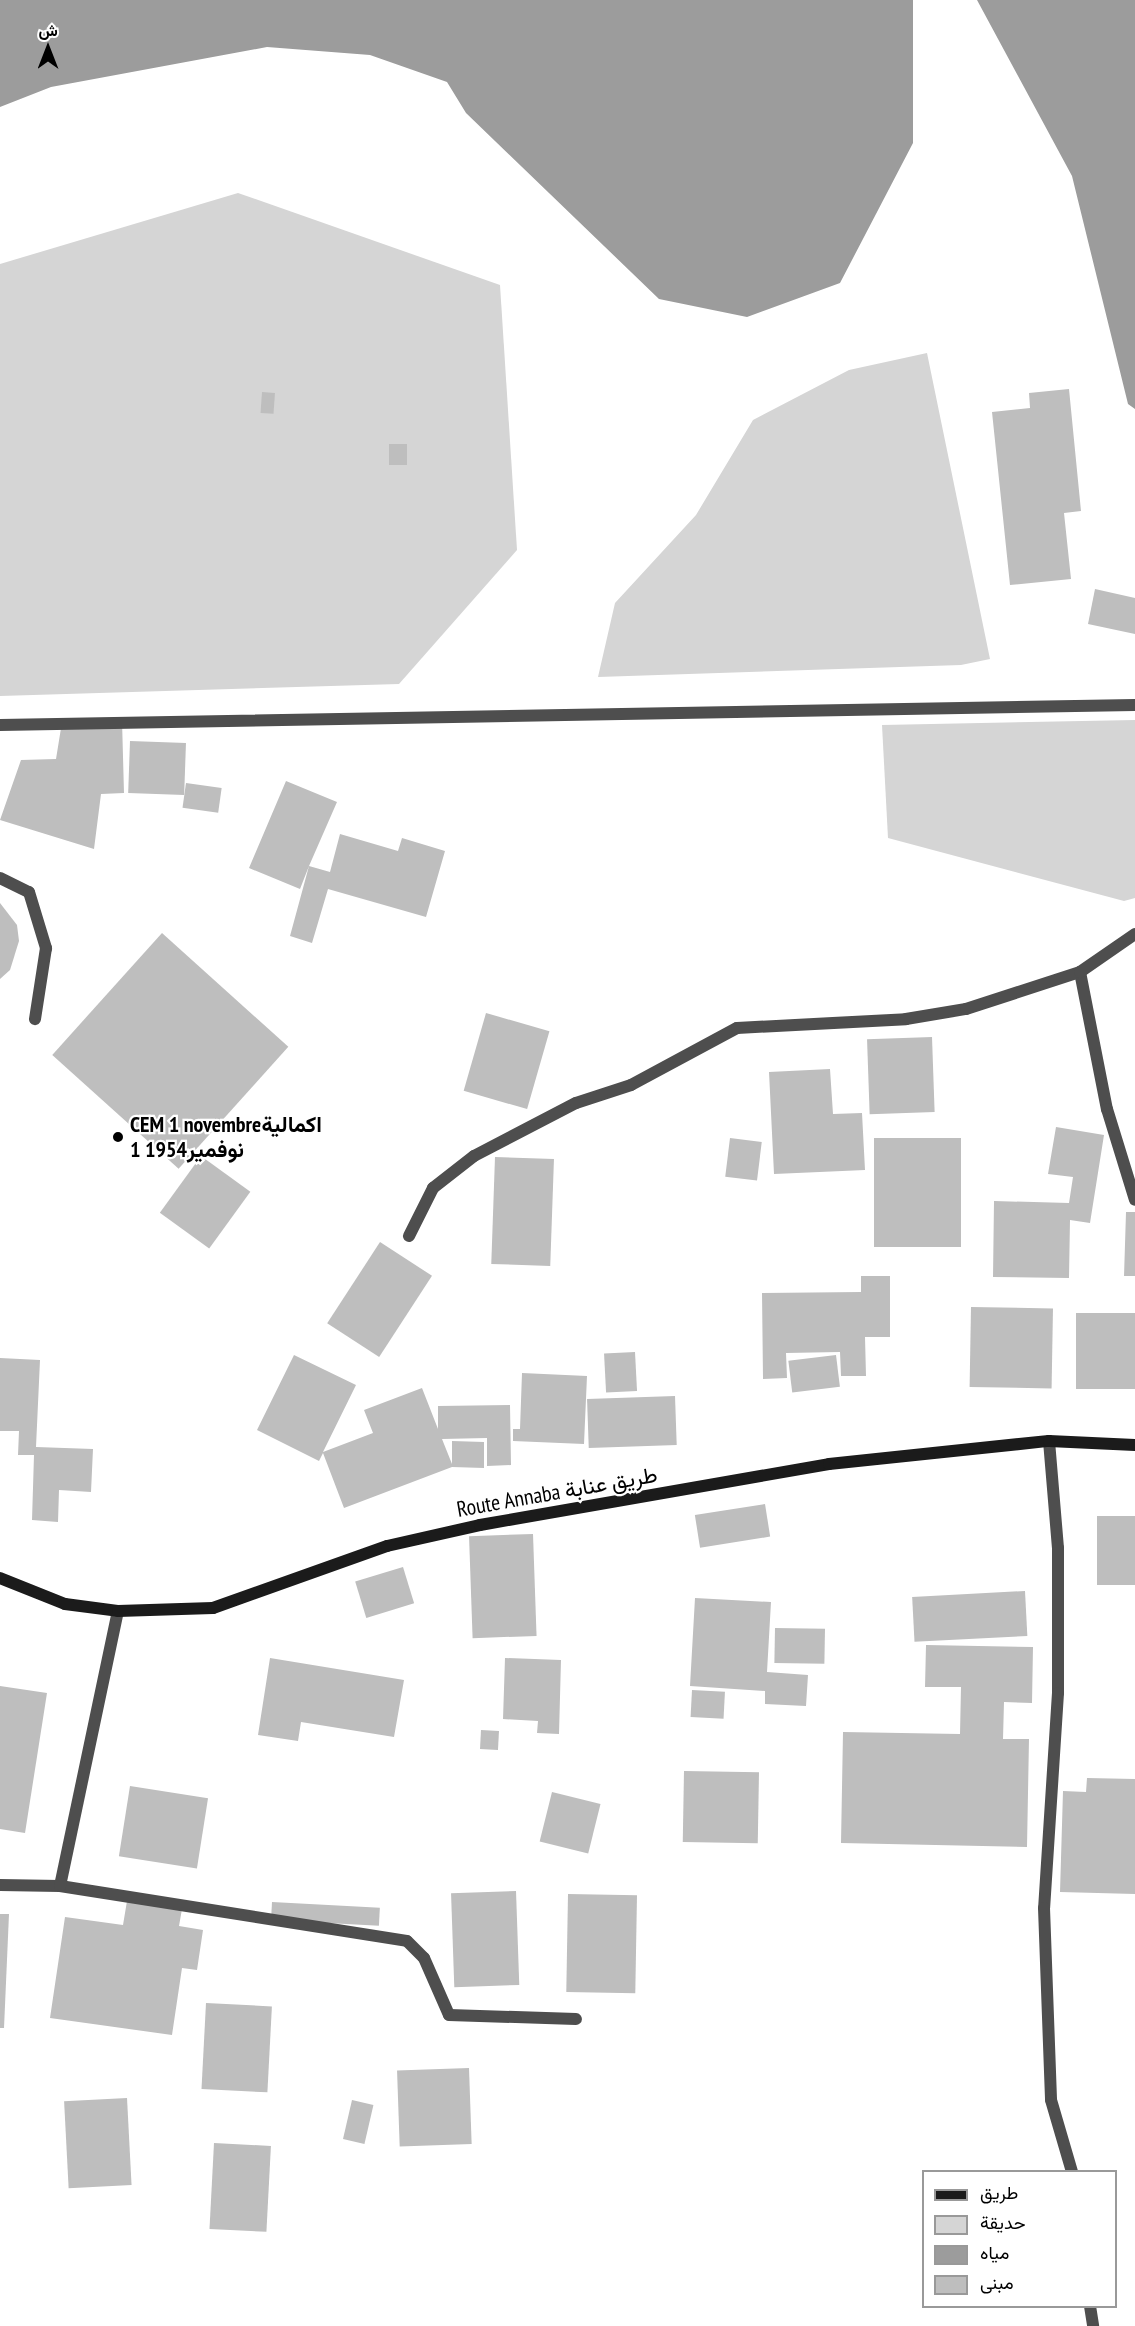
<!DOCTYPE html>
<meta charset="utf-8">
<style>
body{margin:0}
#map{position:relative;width:1135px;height:2326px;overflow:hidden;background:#fff;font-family:"PT Sans Narrow",Vazirmatn,sans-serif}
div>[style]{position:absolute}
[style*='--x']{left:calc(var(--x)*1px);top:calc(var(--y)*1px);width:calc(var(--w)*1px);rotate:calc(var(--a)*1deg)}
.green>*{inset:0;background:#d5d5d5}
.water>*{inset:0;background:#9c9c9c}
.building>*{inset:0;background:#bebebe;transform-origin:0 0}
.service>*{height:12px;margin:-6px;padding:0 6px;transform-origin:6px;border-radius:6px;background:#4e4e4e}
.minor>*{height:12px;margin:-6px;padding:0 6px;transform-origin:6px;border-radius:6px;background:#4e4e4e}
.tertiary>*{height:12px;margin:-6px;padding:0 6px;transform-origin:6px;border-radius:6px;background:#4e4e4e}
.secondary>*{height:12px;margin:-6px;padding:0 6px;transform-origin:6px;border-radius:6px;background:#1b1b1b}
.dots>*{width:16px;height:16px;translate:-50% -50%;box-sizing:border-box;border:3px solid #fff;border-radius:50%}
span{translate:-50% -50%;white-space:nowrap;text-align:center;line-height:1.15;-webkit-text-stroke:4.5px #fff;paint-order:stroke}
.poi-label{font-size:22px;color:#000;font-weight:700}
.left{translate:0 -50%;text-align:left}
.street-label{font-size:22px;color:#000}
.legend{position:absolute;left:922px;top:2170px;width:195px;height:138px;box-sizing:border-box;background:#fff;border:2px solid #999;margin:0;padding:8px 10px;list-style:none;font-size:18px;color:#000}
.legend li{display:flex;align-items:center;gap:12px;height:30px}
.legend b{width:30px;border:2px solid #999}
.north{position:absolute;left:18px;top:18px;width:60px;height:60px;-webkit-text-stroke:4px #fff;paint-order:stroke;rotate:0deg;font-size:16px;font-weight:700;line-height:24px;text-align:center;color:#000}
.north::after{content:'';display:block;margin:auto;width:21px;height:27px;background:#000;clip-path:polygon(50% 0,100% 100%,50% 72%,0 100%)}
</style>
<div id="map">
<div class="green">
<i style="clip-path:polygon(238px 193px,500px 285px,517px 550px,399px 684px,0 696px,0 264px)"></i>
<i style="clip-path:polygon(927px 353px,990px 659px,961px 665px,598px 677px,615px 603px,696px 515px,753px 420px,849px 370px)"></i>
<i style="clip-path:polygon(1135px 720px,1135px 898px,1124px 901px,888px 838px,882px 725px)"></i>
</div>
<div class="water">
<i style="clip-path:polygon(0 0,913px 0,913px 143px,840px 283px,747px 317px,659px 299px,466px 113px,447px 82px,370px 55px,267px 47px,51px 87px,0 107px)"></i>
<i style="clip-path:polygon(977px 0,1135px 0,1135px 409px,1128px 404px,1072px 176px)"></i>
</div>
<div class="building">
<i style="clip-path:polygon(1069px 389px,1081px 511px,1064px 513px,1071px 579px,1010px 585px,992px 412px,1030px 408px,1029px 393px)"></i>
<i style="left:262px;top:392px;width:13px;height:21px;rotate:4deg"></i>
<i style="left:389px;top:444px;width:18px;height:21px"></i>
<i style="clip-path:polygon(1095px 589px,1135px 598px,1135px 634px,1088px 624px)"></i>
<i style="clip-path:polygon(122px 720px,124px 793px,101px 794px,94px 849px,0 820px,21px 760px,56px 759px,62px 722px)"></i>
<i style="left:130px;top:741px;width:56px;height:52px;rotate:2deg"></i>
<i style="clip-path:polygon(286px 781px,337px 802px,309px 866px,330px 872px,340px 834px,398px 851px,402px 838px,445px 851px,426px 917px,328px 889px,312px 943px,290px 936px,309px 866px,300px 889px,249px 868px)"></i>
<i style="left:186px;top:783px;width:36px;height:25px;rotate:8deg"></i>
<i style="clip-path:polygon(0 903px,17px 925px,19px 941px,10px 970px,0 979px)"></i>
<i style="left:162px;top:933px;width:170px;height:164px;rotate:42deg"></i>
<i style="left:486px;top:1013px;width:66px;height:81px;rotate:16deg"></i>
<i style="left:932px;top:1037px;width:75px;height:65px;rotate:88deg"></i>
<i style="clip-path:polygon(830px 1069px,833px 1114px,862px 1113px,865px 1170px,774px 1174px,769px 1072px)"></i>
<i style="clip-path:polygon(1056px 1127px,1104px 1135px,1090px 1223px,1070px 1220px,1069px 1278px,993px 1277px,994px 1201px,1069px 1203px,1073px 1177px,1048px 1174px)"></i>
<i style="left:730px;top:1138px;width:32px;height:39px;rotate:7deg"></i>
<i style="left:874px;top:1138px;width:87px;height:109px"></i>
<i style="left:201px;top:1156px;width:61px;height:70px;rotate:36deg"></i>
<i style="left:495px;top:1157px;width:59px;height:107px;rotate:2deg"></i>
<i style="clip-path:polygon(1126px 1212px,1135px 1212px,1135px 1276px,1124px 1276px)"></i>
<i style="left:380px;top:1242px;width:62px;height:97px;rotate:33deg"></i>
<i style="clip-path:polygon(861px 1276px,890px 1276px,890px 1337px,865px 1337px,866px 1376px,841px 1376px,840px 1352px,786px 1353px,787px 1378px,763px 1379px,762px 1293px,861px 1292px)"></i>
<i style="left:971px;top:1307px;width:82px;height:80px;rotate:1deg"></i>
<i style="left:1135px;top:1313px;width:76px;height:59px;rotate:90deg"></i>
<i style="left:635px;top:1352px;width:39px;height:31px;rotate:87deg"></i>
<i style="clip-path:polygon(294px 1355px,356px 1385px,323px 1452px,373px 1433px,364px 1410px,422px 1388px,438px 1429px,438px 1406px,510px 1405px,511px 1465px,487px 1466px,487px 1438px,442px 1439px,452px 1464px,452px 1441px,484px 1442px,484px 1468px,452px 1467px,344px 1508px,323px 1453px,319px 1461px,257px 1430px)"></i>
<i style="left:836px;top:1355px;width:32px;height:48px;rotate:83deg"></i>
<i style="clip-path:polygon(0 1358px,40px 1360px,36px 1447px,93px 1449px,91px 1492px,59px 1490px,58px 1522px,32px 1520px,34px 1455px,18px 1455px,19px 1431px,0 1431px)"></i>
<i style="clip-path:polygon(522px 1373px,587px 1376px,584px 1444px,513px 1441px,513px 1429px,520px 1429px)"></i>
<i style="left:675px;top:1396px;width:49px;height:88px;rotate:88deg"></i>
<i style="left:765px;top:1504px;width:33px;height:71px;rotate:81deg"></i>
<i style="left:1097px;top:1516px;width:38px;height:69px"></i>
<i style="left:533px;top:1534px;width:102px;height:64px;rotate:88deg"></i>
<i style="left:403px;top:1567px;width:38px;height:50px;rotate:73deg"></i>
<i style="left:1025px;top:1591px;width:45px;height:113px;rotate:87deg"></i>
<i style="clip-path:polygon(695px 1598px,771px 1602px,767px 1672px,808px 1675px,806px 1706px,765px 1704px,765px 1691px,690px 1686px)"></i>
<i style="left:775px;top:1628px;width:50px;height:35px;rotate:1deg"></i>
<i style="clip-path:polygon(926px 1645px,1033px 1647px,1032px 1703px,1004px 1702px,1003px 1739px,1029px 1739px,1027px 1847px,841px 1843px,843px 1732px,960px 1734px,961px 1687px,925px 1687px)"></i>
<i style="clip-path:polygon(270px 1658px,404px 1680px,394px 1737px,301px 1722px,298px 1741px,258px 1735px)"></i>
<i style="clip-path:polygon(505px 1658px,561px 1660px,559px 1734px,537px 1733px,538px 1721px,503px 1719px)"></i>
<i style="clip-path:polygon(0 1686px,47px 1693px,25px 1833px,0 1829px)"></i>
<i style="left:692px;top:1690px;width:33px;height:27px;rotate:3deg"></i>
<i style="left:481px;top:1730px;width:18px;height:19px;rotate:3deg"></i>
<i style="left:684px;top:1771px;width:75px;height:71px;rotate:1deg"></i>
<i style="clip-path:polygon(1087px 1778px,1135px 1779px,1135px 1894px,1060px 1892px,1063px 1791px,1086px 1792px)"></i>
<i style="left:130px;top:1786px;width:79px;height:71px;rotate:9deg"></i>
<i style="left:552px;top:1792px;width:50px;height:51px;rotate:14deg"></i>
<i style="left:516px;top:1891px;width:94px;height:65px;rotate:88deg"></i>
<i style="left:568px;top:1894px;width:69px;height:98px;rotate:1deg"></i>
<i style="clip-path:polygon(127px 1901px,182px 1909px,179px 1926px,203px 1930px,197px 1970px,182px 1968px,172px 2035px,50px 2018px,65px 1917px,123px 1925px)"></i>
<i style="left:272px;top:1902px;width:108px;height:18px;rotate:3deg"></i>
<i style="clip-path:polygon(0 1914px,9px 1914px,4px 2028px,0 2028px)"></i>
<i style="left:206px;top:2003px;width:66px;height:86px;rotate:3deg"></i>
<i style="left:469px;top:2068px;width:76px;height:72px;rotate:88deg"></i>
<i style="left:127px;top:2098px;width:87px;height:63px;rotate:87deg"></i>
<i style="left:352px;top:2100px;width:22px;height:40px;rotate:13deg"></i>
<i style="left:214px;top:2143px;width:57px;height:86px;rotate:3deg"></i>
</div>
<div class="service">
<i style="--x:0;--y:878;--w:32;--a:26"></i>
<i style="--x:29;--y:892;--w:59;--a:73.1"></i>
<i style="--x:46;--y:948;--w:72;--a:98.8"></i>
</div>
<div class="minor">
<i style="--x:1080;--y:972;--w:140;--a:78.9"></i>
<i style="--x:1107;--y:1109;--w:95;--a:72.9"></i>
<i style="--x:409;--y:1236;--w:54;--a:-63.4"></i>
<i style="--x:433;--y:1188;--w:52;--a:-38"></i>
<i style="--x:474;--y:1156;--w:115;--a:-27.5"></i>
<i style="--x:576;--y:1103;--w:58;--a:-18.1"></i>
<i style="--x:631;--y:1085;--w:120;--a:-28.3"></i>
<i style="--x:737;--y:1028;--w:169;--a:-3"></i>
<i style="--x:906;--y:1019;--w:61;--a:-9.5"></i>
<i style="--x:966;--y:1009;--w:120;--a:-18"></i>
<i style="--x:1080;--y:972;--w:67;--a:-34.6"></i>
<i style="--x:1049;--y:1441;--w:107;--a:85.2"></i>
<i style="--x:1058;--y:1548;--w:145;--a:90"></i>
<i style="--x:1058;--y:1693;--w:215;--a:93.7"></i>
<i style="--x:1044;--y:1908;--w:192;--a:87.9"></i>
<i style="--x:1051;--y:2100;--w:75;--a:73.7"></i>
<i style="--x:60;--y:1886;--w:351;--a:9"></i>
<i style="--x:407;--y:1941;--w:24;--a:45"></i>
<i style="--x:424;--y:1958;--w:62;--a:66.3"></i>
<i style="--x:449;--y:2015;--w:127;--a:1.8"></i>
<i style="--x:1090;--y:2306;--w:20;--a:81"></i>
</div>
<div class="tertiary">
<i style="--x:0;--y:725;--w:1135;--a:-1.01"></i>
<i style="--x:0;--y:1885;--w:60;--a:1"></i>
<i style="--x:60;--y:1886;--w:281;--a:-78.1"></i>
</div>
<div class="secondary">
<i style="--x:0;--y:1578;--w:70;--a:21.8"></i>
<i style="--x:65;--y:1604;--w:53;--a:7.5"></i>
<i style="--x:118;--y:1611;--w:95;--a:-1.8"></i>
<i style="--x:213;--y:1608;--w:185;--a:-19.6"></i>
<i style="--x:387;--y:1546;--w:95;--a:-12.7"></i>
<i style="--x:480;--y:1525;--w:354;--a:-9.9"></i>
<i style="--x:829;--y:1464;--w:221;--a:-6"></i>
<i style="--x:1049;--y:1441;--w:86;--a:2.7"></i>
</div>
<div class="dots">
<i style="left:118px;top:1137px;background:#000"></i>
</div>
<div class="poi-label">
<span class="left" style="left:130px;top:1137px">CEM 1 novembreاكمالية<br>1 نوفمير1954</span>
</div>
<div class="street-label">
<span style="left:557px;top:1492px;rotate:-10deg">Route Annaba طريق عنابة</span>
</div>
<ul class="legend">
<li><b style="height:8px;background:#1b1b1b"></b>طريق</li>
<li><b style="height:16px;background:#d5d5d5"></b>حديقة</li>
<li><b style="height:16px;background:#9c9c9c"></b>مياه</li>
<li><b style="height:16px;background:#bebebe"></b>مبنى</li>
</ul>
<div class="north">ش</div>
</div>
